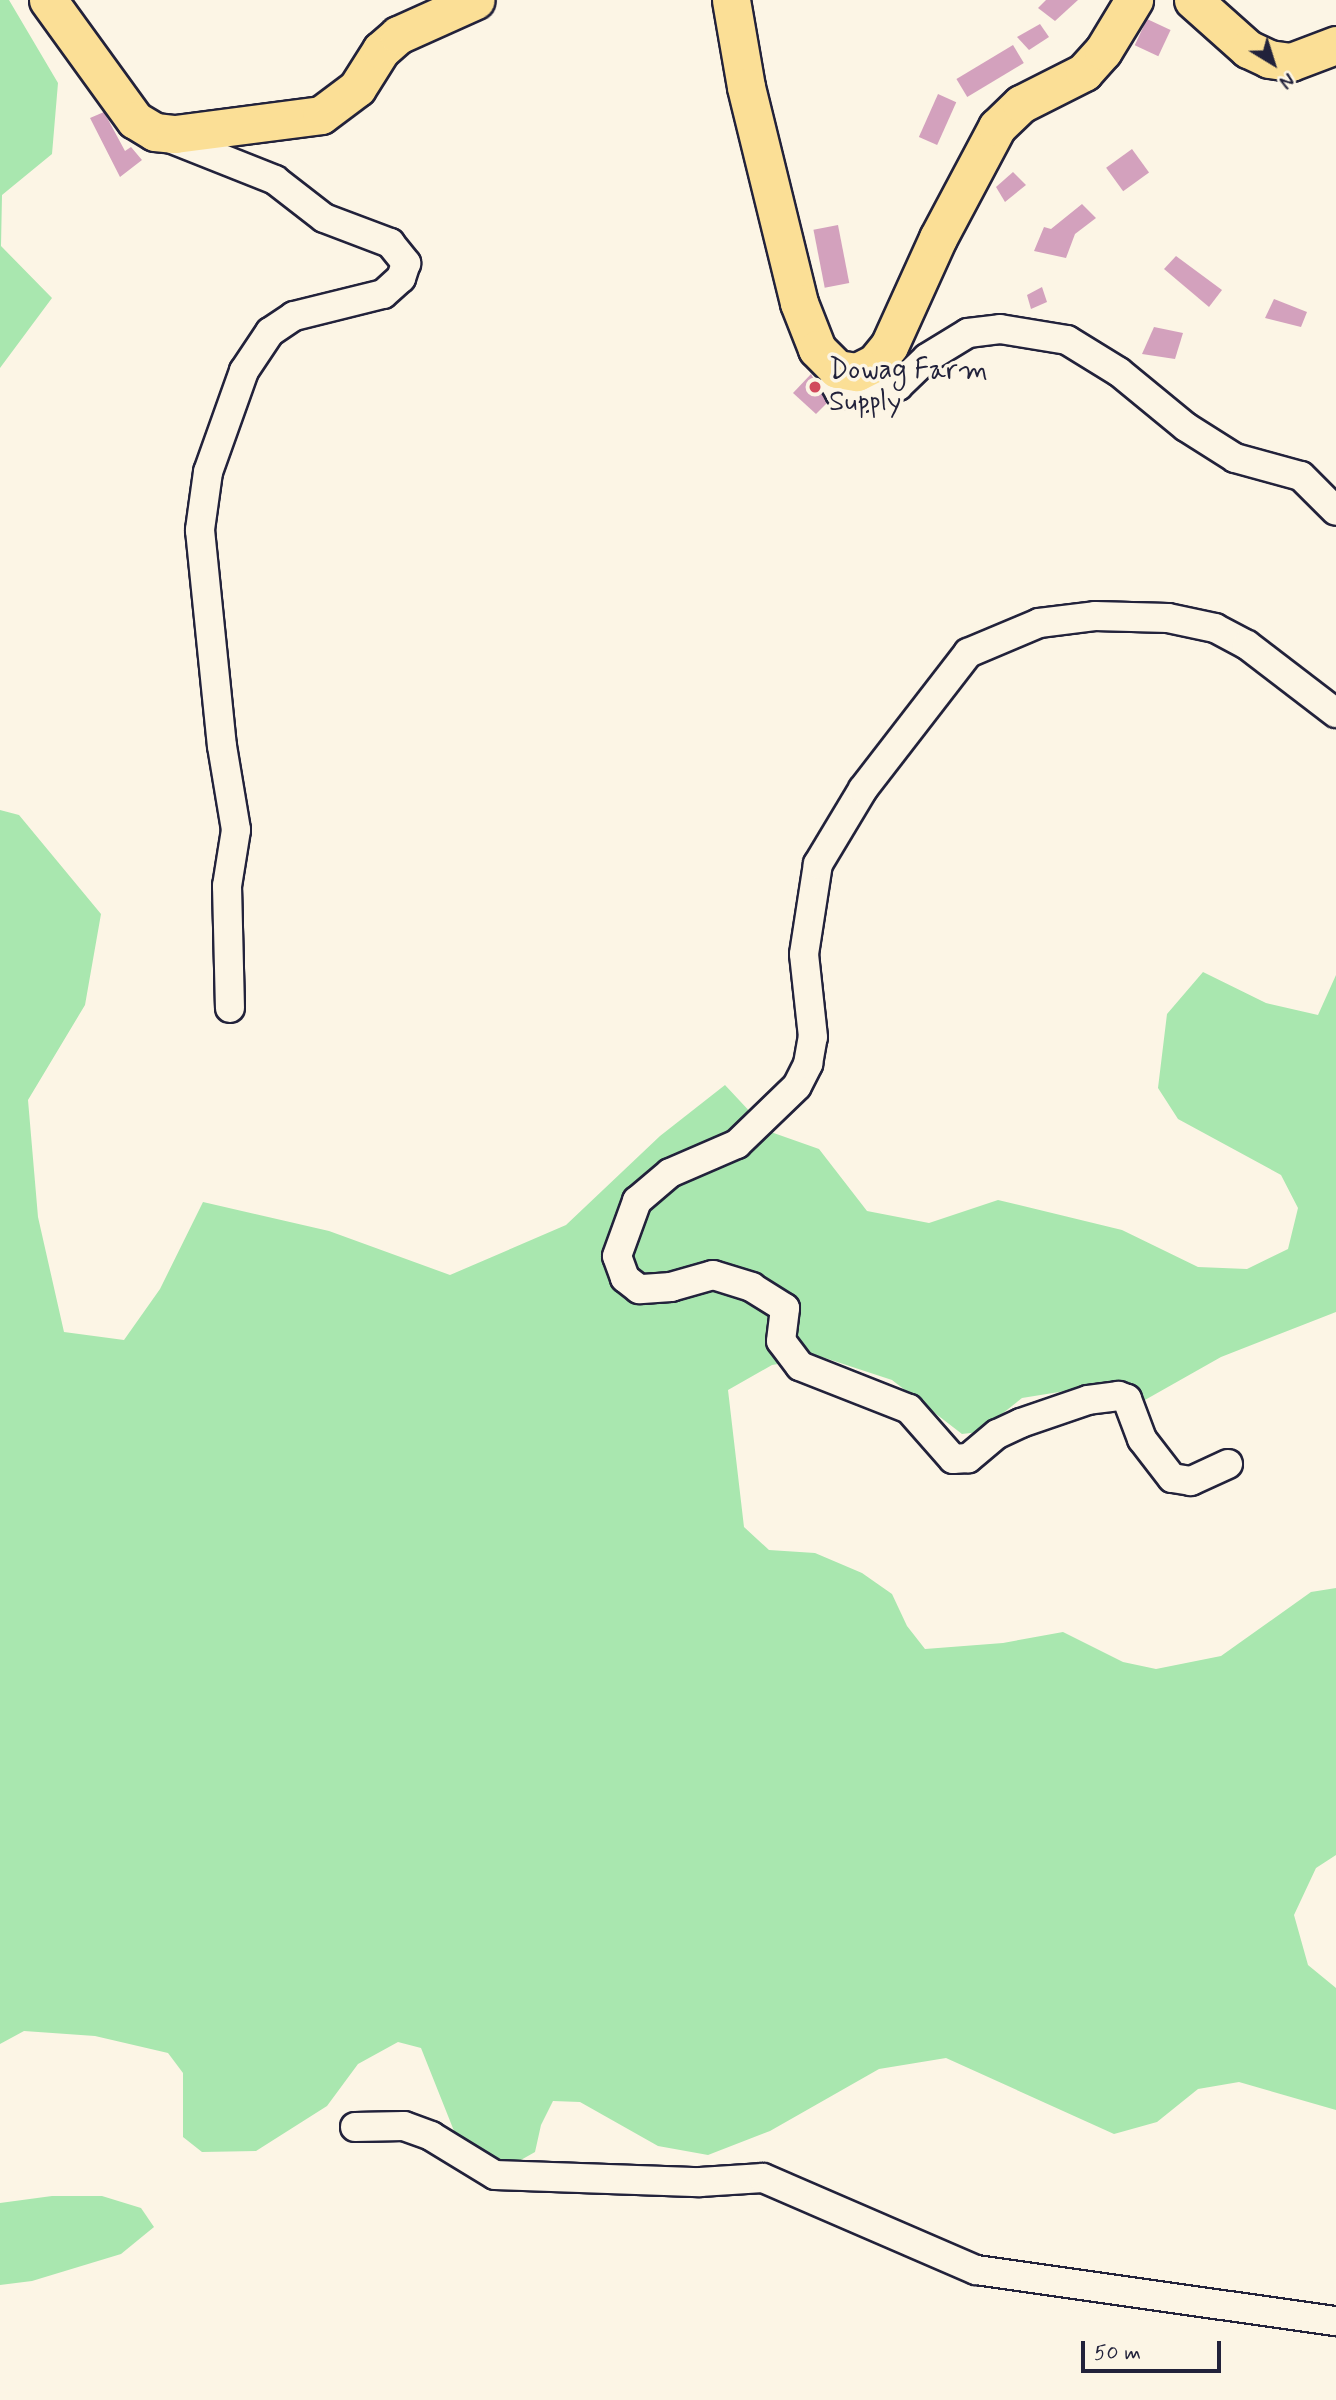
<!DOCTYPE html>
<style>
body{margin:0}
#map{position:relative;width:1336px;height:2400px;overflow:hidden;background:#fcf5e5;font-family:Mynerve,sans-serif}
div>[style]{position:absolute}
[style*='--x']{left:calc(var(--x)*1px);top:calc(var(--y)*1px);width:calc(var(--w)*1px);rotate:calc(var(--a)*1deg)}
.green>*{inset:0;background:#a9e7af}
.building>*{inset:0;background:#d3a1bd;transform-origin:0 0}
.roads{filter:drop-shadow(2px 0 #22223b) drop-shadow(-2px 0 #22223b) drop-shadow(0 2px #22223b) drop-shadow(0 -2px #22223b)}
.minor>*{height:28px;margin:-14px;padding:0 14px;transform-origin:14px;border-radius:14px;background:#fcf5e5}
.major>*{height:37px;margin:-18.5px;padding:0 18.5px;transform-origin:18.5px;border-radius:18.5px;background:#fbdf96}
.dots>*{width:19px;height:19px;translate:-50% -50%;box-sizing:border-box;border:4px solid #fcf5e5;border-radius:50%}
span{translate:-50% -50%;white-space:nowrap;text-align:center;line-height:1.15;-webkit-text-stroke:7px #fcf5e5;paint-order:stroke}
.poi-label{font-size:28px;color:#22223b}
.left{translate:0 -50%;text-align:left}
.north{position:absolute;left:1238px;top:28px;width:70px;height:70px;-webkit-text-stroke:5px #fcf5e5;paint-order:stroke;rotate:142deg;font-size:19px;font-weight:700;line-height:28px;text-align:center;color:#22223b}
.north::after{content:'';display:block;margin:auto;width:24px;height:32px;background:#22223b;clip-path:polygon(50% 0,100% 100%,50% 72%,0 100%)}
.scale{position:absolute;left:1081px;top:2341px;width:140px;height:32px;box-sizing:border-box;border:4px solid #22223b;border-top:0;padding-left:9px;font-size:21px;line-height:24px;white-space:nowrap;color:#22223b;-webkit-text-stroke:5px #fcf5e5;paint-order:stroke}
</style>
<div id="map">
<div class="green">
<i style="clip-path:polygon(0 0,9px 0,58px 83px,52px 154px,2px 195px,1px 246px,52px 298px,0 368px)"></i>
<i style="clip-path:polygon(0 810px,19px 815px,101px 914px,85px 1005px,28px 1100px,38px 1217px,64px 1332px,124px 1340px,160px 1289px,203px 1202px,329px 1231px,450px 1275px,566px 1225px,660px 1136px,725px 1085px,768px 1131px,819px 1149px,867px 1211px,929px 1223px,998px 1200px,1122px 1230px,1198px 1267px,1247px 1269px,1288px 1249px,1298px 1208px,1281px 1175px,1178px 1119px,1158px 1088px,1167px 1014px,1203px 972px,1266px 1003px,1318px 1015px,1336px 975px,1336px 1312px,1221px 1357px,1129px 1409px,1090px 1387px,1022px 1398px,979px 1432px,962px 1434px,892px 1380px,822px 1357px,772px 1365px,728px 1390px,744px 1527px,769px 1550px,815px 1553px,862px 1573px,892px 1594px,907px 1626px,925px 1649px,1003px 1643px,1063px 1632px,1123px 1662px,1156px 1669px,1221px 1656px,1311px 1592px,1336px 1588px,1336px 1855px,1316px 1868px,1294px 1915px,1308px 1965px,1336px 1988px,1336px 2110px,1239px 2082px,1198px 2089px,1157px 2122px,1114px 2134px,946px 2058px,879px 2069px,770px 2131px,708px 2155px,658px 2146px,580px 2102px,553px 2101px,541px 2125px,535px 2152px,512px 2165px,458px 2141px,421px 2048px,398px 2042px,358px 2064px,327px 2106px,256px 2151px,202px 2152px,183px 2137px,183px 2073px,168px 2053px,95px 2036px,24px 2031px,0 2044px)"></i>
<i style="clip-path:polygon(52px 2196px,102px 2196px,141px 2208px,154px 2227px,121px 2254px,32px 2281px,0 2285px,0 2203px)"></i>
</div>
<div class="building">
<i style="clip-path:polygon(1046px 0,1078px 0,1055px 21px,1038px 8px)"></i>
<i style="left:1147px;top:19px;width:26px;height:29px;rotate:25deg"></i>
<i style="clip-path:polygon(1040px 24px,1049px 37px,1029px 50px,1017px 37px)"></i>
<i style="left:1013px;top:45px;width:21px;height:66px;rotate:59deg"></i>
<i style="left:938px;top:94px;width:20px;height:47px;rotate:24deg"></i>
<i style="clip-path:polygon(104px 112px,125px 151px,131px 147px,142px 160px,120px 177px,90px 118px)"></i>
<i style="left:1132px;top:149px;width:29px;height:32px;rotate:54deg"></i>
<i style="clip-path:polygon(1013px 172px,1026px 185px,1005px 202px,996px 187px)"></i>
<i style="clip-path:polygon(1082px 204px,1096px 218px,1075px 234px,1066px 258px,1034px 251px,1044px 227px,1051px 229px)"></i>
<i style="left:838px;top:225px;width:59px;height:25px;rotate:79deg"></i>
<i style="clip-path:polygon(1176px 256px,1222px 290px,1209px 307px,1164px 269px)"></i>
<i style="clip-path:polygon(1042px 287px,1047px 302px,1031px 309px,1027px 295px)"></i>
<i style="clip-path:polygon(1274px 299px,1307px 312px,1301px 327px,1265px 318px)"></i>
<i style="clip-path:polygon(1154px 327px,1183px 333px,1175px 359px,1142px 354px)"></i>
<i style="clip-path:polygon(811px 374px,827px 403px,816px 414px,793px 393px)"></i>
</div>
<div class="roads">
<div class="minor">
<i style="--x:162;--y:135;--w:122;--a:21.7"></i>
<i style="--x:275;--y:180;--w:62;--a:37.8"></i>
<i style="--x:324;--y:218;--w:71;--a:20.7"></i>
<i style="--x:390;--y:243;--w:26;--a:51"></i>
<i style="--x:406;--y:263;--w:16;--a:108"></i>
<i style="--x:401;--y:278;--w:24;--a:138"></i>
<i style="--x:383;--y:294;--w:92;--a:166.1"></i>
<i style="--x:294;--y:316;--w:29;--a:146"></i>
<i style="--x:270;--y:332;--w:47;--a:123.7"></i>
<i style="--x:244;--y:371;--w:107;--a:109.6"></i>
<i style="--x:208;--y:472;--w:59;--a:97.9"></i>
<i style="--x:200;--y:530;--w:217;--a:84.2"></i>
<i style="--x:222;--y:746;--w:85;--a:80.5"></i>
<i style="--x:236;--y:830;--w:57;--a:99.1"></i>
<i style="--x:227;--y:886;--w:122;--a:88.6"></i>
<i style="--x:837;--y:369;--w:15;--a:98"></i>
<i style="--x:835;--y:384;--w:10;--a:61"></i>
<i style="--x:840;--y:393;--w:22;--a:10"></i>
<i style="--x:862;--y:397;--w:38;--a:-17"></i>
<i style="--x:898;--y:386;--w:40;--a:-44"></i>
<i style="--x:927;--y:358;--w:48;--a:-31.4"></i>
<i style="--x:968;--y:333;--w:32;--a:-7"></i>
<i style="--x:1000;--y:329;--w:68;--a:9.3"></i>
<i style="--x:1067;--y:340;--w:61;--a:31.6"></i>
<i style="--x:1119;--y:372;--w:87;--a:39.4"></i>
<i style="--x:1186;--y:427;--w:58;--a:32.3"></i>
<i style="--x:1235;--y:458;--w:68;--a:15.3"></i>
<i style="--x:1301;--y:476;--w:49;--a:45"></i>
<i style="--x:1228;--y:1464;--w:41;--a:155.3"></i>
<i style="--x:1191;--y:1481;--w:19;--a:-171"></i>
<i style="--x:1172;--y:1478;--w:49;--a:-127.6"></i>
<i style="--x:1142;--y:1439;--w:43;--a:-110.6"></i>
<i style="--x:1127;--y:1399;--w:9;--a:-159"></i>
<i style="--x:1119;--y:1396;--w:31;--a:173"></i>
<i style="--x:1088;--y:1400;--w:71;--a:161.1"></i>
<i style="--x:1021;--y:1423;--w:26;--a:155"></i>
<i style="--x:997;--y:1434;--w:38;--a:140"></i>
<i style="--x:968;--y:1458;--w:15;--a:176"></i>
<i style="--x:953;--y:1459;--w:67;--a:-131.3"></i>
<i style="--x:909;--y:1409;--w:117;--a:-158.5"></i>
<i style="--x:800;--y:1366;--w:31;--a:-127"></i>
<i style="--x:781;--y:1341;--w:33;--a:-83"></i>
<i style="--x:785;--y:1308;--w:39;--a:-148"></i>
<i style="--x:752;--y:1287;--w:41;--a:-162.9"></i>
<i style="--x:713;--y:1275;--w:44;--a:164.1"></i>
<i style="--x:671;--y:1287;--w:32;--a:176"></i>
<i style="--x:639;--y:1289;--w:18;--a:-142"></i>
<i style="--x:625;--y:1278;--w:23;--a:-110"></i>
<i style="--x:617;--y:1256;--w:59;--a:-70"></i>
<i style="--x:637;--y:1201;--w:43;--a:-40.3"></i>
<i style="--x:670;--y:1173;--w:73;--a:-23.4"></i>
<i style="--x:737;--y:1144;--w:83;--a:-44"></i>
<i style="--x:797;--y:1086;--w:25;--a:-63"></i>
<i style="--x:808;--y:1064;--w:27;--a:-80"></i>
<i style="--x:813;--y:1037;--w:83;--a:-96.2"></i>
<i style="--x:804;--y:954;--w:91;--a:-81.2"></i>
<i style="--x:818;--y:864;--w:87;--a:-59"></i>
<i style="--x:863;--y:789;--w:172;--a:-52.3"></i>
<i style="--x:968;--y:653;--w:77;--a:-22.9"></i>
<i style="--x:1039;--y:623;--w:56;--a:-7.1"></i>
<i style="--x:1095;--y:616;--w:73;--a:1.6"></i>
<i style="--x:1168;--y:618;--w:48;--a:12"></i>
<i style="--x:1215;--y:628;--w:36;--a:28"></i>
<i style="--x:1247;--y:645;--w:112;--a:37.4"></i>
<i style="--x:355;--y:2127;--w:49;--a:-1.2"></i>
<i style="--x:404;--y:2126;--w:29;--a:20"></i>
<i style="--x:431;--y:2136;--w:75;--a:31.4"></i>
<i style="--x:495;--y:2175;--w:205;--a:2"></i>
<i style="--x:700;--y:2182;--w:63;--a:-3.6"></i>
<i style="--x:763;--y:2178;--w:232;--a:23.4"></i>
<i style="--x:976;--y:2270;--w:364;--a:8.1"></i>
</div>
<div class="major">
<i style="--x:48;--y:0;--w:148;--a:54.1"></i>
<i style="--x:135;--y:120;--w:23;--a:31"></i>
<i style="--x:155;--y:132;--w:20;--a:6"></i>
<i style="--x:175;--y:134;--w:147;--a:-7.4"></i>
<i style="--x:321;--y:115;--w:45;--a:-36.9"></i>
<i style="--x:357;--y:88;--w:45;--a:-57.7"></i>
<i style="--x:381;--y:50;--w:23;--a:-41"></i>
<i style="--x:398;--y:35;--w:85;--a:-24.2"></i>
<i style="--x:731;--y:0;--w:88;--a:80.2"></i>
<i style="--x:746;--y:87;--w:222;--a:76.2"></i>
<i style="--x:799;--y:303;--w:49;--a:68.6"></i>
<i style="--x:817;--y:349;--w:28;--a:45"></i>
<i style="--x:837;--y:369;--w:20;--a:9"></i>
<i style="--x:857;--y:372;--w:20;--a:-27"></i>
<i style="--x:875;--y:363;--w:22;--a:-51"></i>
<i style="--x:889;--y:346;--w:119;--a:-65.6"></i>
<i style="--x:938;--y:238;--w:126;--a:-62"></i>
<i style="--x:997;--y:127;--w:33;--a:-44"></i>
<i style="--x:1021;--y:104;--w:71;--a:-26.9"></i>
<i style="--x:1084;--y:72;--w:28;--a:-48"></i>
<i style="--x:1103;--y:51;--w:60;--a:-58.7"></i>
<i style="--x:1193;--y:0;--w:74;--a:41.7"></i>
<i style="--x:1248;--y:49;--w:23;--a:25"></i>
<i style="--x:1269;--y:59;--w:22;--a:8"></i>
<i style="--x:1291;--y:62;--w:48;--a:-20.7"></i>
</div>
</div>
<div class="dots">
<i style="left:815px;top:387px;background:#d1495b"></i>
</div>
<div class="poi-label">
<span class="left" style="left:829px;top:387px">Dowag Farm<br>Supply</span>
</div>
<div class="north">N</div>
<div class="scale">50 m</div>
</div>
